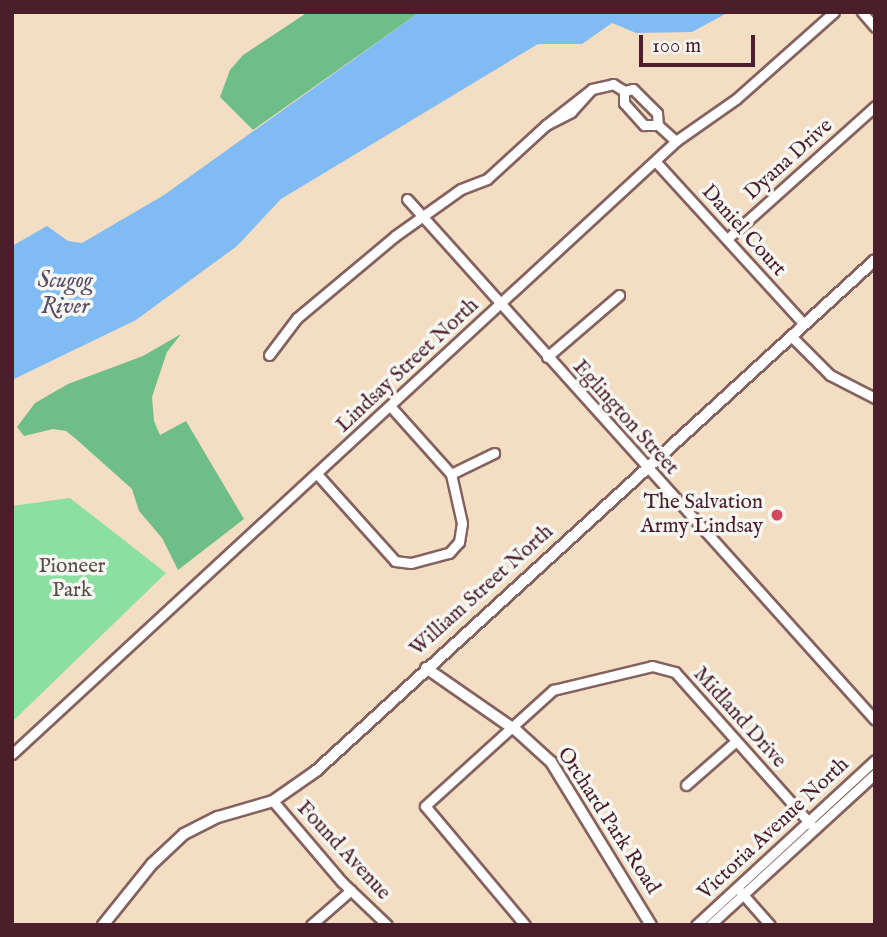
<!DOCTYPE html>
<style>
body{margin:0}
#map{position:relative;width:887px;height:937px;overflow:hidden;background:#f3dec3;font-family:"IM FELL English",serif}
div>[style]{position:absolute}
[style*='--x']{left:calc(var(--x)*1px);top:calc(var(--y)*1px);width:calc(var(--w)*1px);rotate:calc(var(--a)*1deg)}
.green>*{inset:0;background:#8adfa1}
.forest>*{inset:0;background:#6fbe87}
.water>*{inset:0;background:#81bbf3}
.roads{filter:drop-shadow(2px 0 #856260) drop-shadow(-2px 0 #856260) drop-shadow(0 2px #856260) drop-shadow(0 -2px #856260)}
.minor>*{height:9px;margin:-4.5px;padding:0 4.5px;transform-origin:4.5px;border-radius:4.5px;background:#fff}
.tertiary>*{height:10px;margin:-5px;padding:0 5px;transform-origin:5px;border-radius:5px;background:#fff}
.dots>*{width:19px;height:19px;translate:-50% -50%;box-sizing:border-box;border:4px solid #f6f6f2;border-radius:50%}
span{translate:-50% -50%;white-space:nowrap;text-align:center;line-height:1.15;-webkit-text-stroke:7px #f6f6f2;paint-order:stroke}
.street-label{font-size:21px;color:#4a1f2b}
.poi-label{font-size:21px;color:#4a1f2b}
.right{translate:-100% -50%;text-align:right}
.park-label{font-size:21px;color:#5a4f48}
.water-label{font-size:23px;color:#5a4e67;font-style:italic}
.frame{position:absolute;inset:0;border:14px solid #4a1f2b;pointer-events:none}
.scale{position:absolute;left:639px;top:35px;width:116px;height:32px;box-sizing:border-box;border:4px solid #4a1f2b;border-top:0;padding-left:9px;font-size:21px;line-height:24px;white-space:nowrap;color:#4a1f2b;-webkit-text-stroke:5px #f6f6f2;paint-order:stroke}
</style>
<div id="map">
<div class="green">
<i style="clip-path:polygon(70px 498px,166px 573px,12px 722px,12px 506px)"></i>
</div>
<div class="forest">
<i style="clip-path:polygon(308px 12px,420px 12px,253px 130px,220px 97px,230px 70px,243px 55px)"></i>
<i style="clip-path:polygon(181px 334px,167px 352px,152px 397px,154px 421px,160px 435px,186px 421px,244px 519px,178px 570px,162px 538px,139px 511px,132px 489px,76px 439px,66px 431px,53px 429px,24px 436px,17px 427px,35px 403px,68px 384px,143px 356px)"></i>
</div>
<div class="water">
<i style="clip-path:polygon(420px 12px,729px 12px,692px 32px,636px 33px,612px 23px,582px 44px,538px 44px,281px 199px,237px 246px,136px 320px,12px 380px,12px 246px,47px 226px,68px 241px,82px 243px,164px 195px)"></i>
</div>
<div class="roads">
<div class="minor">
<i style="--x:862;--y:12;--w:20;--a:49"></i>
<i style="--x:592;--y:89;--w:58;--a:142"></i>
<i style="--x:546;--y:125;--w:28;--a:-27"></i>
<i style="--x:571;--y:112;--w:31;--a:-48"></i>
<i style="--x:592;--y:89;--w:22;--a:-13"></i>
<i style="--x:613;--y:84;--w:13;--a:32"></i>
<i style="--x:624;--y:91;--w:12;--a:90"></i>
<i style="--x:624;--y:103;--w:30;--a:48"></i>
<i style="--x:644;--y:125;--w:14;--a:0"></i>
<i style="--x:658;--y:125;--w:12;--a:-95"></i>
<i style="--x:657;--y:113;--w:34;--a:-135"></i>
<i style="--x:633;--y:89;--w:9;--a:167"></i>
<i style="--x:658;--y:125;--w:24;--a:42"></i>
<i style="--x:656;--y:162;--w:219;--a:47.6"></i>
<i style="--x:407;--y:199;--w:700;--a:48.07"></i>
<i style="--x:727;--y:239;--w:199;--a:-41.9"></i>
<i style="--x:791;--y:336;--w:55;--a:45"></i>
<i style="--x:830;--y:375;--w:51;--a:27.1"></i>
<i style="--x:269;--y:355;--w:46;--a:-52.9"></i>
<i style="--x:297;--y:318;--w:128;--a:-39.9"></i>
<i style="--x:395;--y:236;--w:81;--a:-35.5"></i>
<i style="--x:461;--y:189;--w:28;--a:-21"></i>
<i style="--x:487;--y:179;--w:80;--a:-42.5"></i>
<i style="--x:547;--y:357;--w:95;--a:-40.7"></i>
<i style="--x:317;--y:474;--w:117;--a:48.1"></i>
<i style="--x:395;--y:561;--w:16;--a:7"></i>
<i style="--x:411;--y:563;--w:39;--a:-15"></i>
<i style="--x:449;--y:553;--w:15;--a:-48"></i>
<i style="--x:459;--y:542;--w:19;--a:-81"></i>
<i style="--x:462;--y:523;--w:50;--a:-102.7"></i>
<i style="--x:451;--y:474;--w:90;--a:-131.8"></i>
<i style="--x:451;--y:474;--w:48;--a:-26"></i>
<i style="--x:12;--y:754;--w:904;--a:-42.71"></i>
<i style="--x:676;--y:141;--w:73;--a:-35"></i>
<i style="--x:736;--y:99;--w:131;--a:-41.6"></i>
<i style="--x:686;--y:785;--w:65;--a:-41.3"></i>
<i style="--x:273;--y:801;--w:106;--a:49.6"></i>
<i style="--x:342;--y:882;--w:62;--a:43.7"></i>
<i style="--x:740;--y:891;--w:45;--a:48.6"></i>
<i style="--x:311;--y:925;--w:53;--a:-41.2"></i>
<i style="--x:525;--y:925;--w:155;--a:-130"></i>
<i style="--x:425;--y:806;--w:173;--a:-42.2"></i>
<i style="--x:553;--y:690;--w:102;--a:-13.6"></i>
<i style="--x:652;--y:666;--w:24;--a:15"></i>
<i style="--x:675;--y:672;--w:210;--a:48.3"></i>
<i style="--x:696;--y:925;--w:243;--a:-42.7"></i>
<i style="--x:710;--y:925;--w:224;--a:-42.5"></i>
</div>
<div class="tertiary">
<i style="--x:426;--y:668;--w:112;--a:34.8"></i>
<i style="--x:518;--y:732;--w:45;--a:42.3"></i>
<i style="--x:551;--y:762;--w:191;--a:58.5"></i>
<i style="--x:103;--y:925;--w:78;--a:-51.2"></i>
<i style="--x:152;--y:864;--w:44;--a:-43.2"></i>
<i style="--x:184;--y:834;--w:38;--a:-27"></i>
<i style="--x:218;--y:817;--w:57;--a:-16.2"></i>
<i style="--x:273;--y:801;--w:52;--a:-34.9"></i>
<i style="--x:316;--y:771;--w:757;--a:-42.43"></i>
</div>
</div>
<div class="dots">
<i style="left:777px;top:515px;background:#d1495b"></i>
</div>
<div class="street-label">
<span style="left:789px;top:160px;rotate:-42deg">Dyana Drive</span>
<span style="left:743px;top:231px;rotate:48deg">Daniel Court</span>
<span style="left:408px;top:366px;rotate:-43deg">Lindsay Street North</span>
<span style="left:625px;top:418px;rotate:48deg">Eglington Street</span>
<span style="left:482px;top:591px;rotate:-42deg">William Street North</span>
<span style="left:739px;top:718px;rotate:48deg">Midland Drive</span>
<span style="left:608px;top:821px;rotate:57deg">Orchard Park Road</span>
<span style="left:774px;top:829px;rotate:-43deg">Victoria Avenue North</span>
<span style="left:343px;top:851px;rotate:47deg">Found Avenue</span>
</div>
<div class="poi-label">
<span class="right" style="left:763px;top:515px">The Salvation<br>Army Lindsay</span>
</div>
<div class="park-label">
<span style="left:72px;top:579px">Pioneer<br>Park</span>
</div>
<div class="water-label">
<span style="left:65px;top:294px">Scugog<br>River</span>
</div>
<div class="frame"></div>
<div class="scale">100 m</div>
</div>
